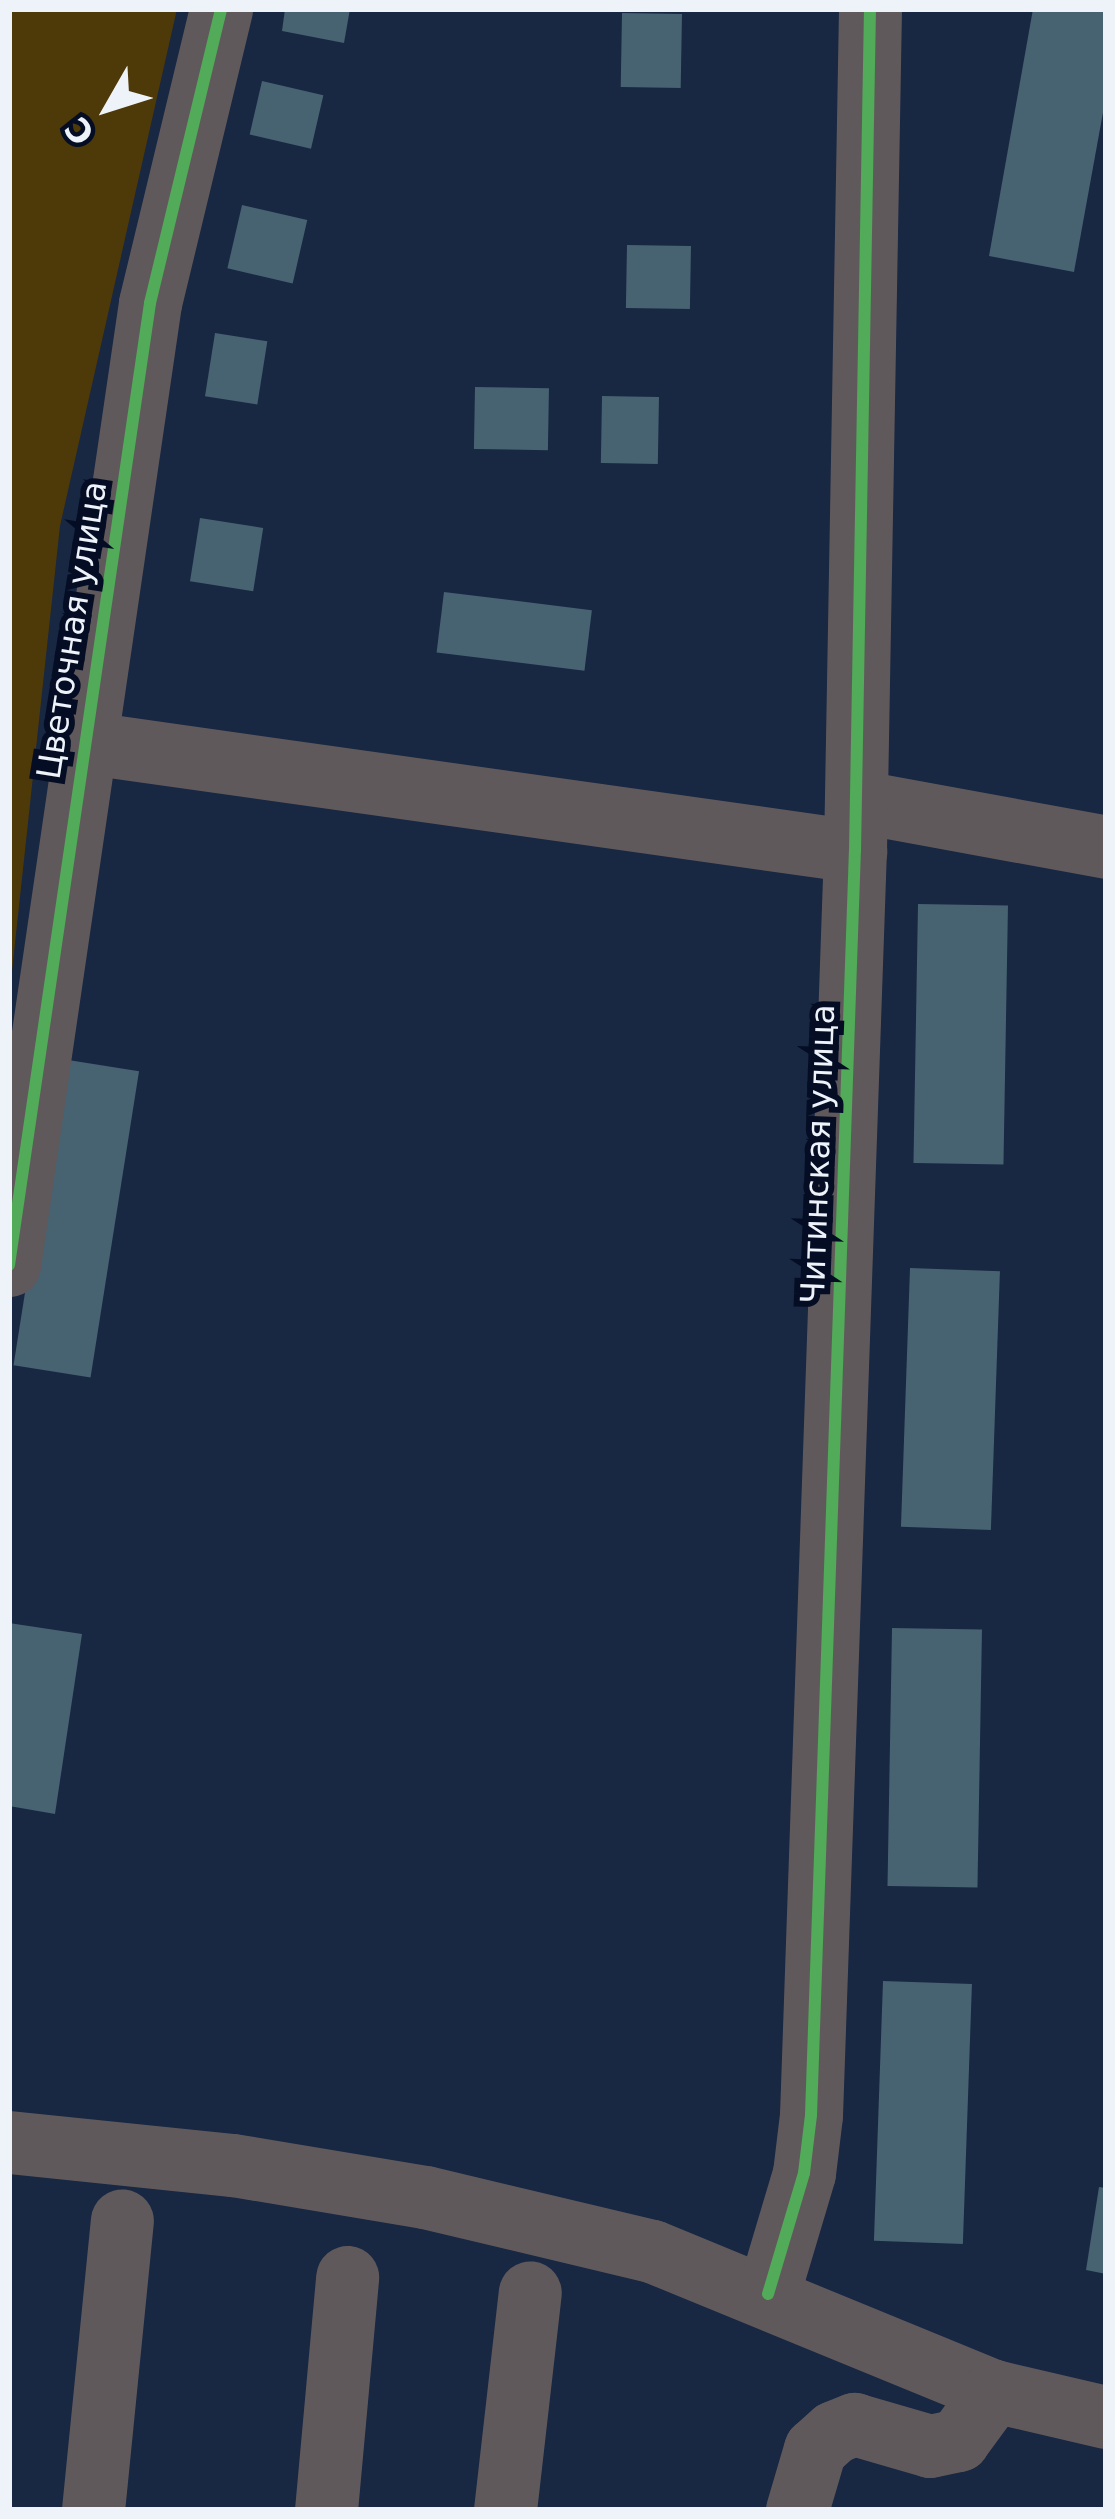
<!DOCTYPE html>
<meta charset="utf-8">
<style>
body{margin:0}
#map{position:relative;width:1115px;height:2519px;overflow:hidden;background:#182742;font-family:"DejaVu Sans",sans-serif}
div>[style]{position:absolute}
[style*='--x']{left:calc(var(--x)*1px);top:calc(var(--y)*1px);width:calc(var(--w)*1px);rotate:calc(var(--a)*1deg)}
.green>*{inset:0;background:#4e3909}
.building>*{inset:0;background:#476270;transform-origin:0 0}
.minor>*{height:63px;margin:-31.5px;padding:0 31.5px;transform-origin:31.5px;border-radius:31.5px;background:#60595c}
.cycleway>*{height:12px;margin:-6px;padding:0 6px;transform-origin:6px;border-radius:6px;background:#51ab58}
span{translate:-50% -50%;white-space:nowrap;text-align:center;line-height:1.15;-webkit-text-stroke:12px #040d23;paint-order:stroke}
.street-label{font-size:33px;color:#eef2f9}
.frame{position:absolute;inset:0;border:12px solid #eef2f9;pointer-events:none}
.north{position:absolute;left:48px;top:48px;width:120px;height:120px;-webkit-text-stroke:9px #040d23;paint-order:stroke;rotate:231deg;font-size:33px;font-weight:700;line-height:48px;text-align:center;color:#eef2f9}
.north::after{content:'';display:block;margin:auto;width:42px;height:54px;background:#eef2f9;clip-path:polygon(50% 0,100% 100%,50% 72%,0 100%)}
</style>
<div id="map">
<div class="green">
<i style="clip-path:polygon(9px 9px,177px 9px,60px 526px,9px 999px)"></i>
</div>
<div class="building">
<i style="clip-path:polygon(285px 9px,350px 9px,344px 43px,282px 31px)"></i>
<i style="clip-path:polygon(1033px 9px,1106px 9px,1106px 96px,1074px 272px,989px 256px)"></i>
<i style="left:622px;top:13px;width:60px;height:74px;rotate:1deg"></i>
<i style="left:262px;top:81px;width:63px;height:55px;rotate:13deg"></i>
<i style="left:242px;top:205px;width:67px;height:65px;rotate:13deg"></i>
<i style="left:627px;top:245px;width:64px;height:63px;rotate:1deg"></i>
<i style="left:215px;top:333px;width:53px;height:64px;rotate:9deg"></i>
<i style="left:475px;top:387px;width:74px;height:62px;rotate:1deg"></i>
<i style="left:602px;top:396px;width:57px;height:67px;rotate:1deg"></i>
<i style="left:200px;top:518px;width:64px;height:64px;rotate:9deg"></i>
<i style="left:444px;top:592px;width:149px;height:61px;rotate:7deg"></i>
<i style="left:918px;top:904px;width:90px;height:259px;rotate:1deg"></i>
<i style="left:62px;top:1059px;width:78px;height:310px;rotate:9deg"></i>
<i style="left:910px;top:1268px;width:90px;height:259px;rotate:2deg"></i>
<i style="clip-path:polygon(9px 1623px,82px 1634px,55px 1814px,9px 1806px)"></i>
<i style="left:892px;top:1628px;width:90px;height:258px;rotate:1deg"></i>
<i style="left:883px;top:1981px;width:89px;height:260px;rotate:2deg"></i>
<i style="clip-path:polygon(1099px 2187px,1106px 2188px,1106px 2274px,1086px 2270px)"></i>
</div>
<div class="minor">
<i style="--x:82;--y:742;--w:781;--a:8.03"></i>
<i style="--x:856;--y:801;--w:254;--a:10.4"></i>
<i style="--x:9;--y:1265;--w:972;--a:-81.66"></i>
<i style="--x:150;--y:303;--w:302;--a:-76.4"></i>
<i style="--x:9;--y:2142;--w:225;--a:5.9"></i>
<i style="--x:233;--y:2165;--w:195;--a:9.5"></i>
<i style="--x:425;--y:2197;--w:233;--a:13.4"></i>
<i style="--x:652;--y:2251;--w:370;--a:22.3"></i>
<i style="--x:994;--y:2391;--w:115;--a:13.1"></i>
<i style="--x:768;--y:2294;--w:126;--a:-73.4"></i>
<i style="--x:804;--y:2173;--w:58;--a:-83.1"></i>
<i style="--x:811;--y:2115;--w:1265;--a:-88.01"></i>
<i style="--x:855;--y:851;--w:842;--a:-88.98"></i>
<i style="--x:93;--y:2510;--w:291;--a:-84.3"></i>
<i style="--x:326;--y:2510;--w:234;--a:-84.8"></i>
<i style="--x:505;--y:2510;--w:219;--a:-83.5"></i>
<i style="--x:797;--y:2510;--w:64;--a:-73.6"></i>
<i style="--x:815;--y:2449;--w:25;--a:-42"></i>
<i style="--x:834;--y:2432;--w:22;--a:-22"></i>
<i style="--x:854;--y:2424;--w:79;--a:16.1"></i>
<i style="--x:930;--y:2446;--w:29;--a:-12"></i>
<i style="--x:958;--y:2440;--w:61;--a:-53.7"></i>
</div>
<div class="cycleway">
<i style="--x:9;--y:1265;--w:972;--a:-81.66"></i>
<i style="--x:150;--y:303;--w:302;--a:-76.4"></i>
<i style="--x:768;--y:2294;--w:126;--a:-73.4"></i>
<i style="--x:804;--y:2173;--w:58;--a:-83.1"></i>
<i style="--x:811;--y:2115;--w:1265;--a:-88.01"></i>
<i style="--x:855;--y:851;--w:842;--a:-88.98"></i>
</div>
<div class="street-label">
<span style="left:72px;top:630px;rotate:-81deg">Цветочная улица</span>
<span style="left:818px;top:1154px;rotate:-88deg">Читинская улица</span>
</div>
<div class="frame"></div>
<div class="north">С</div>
</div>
